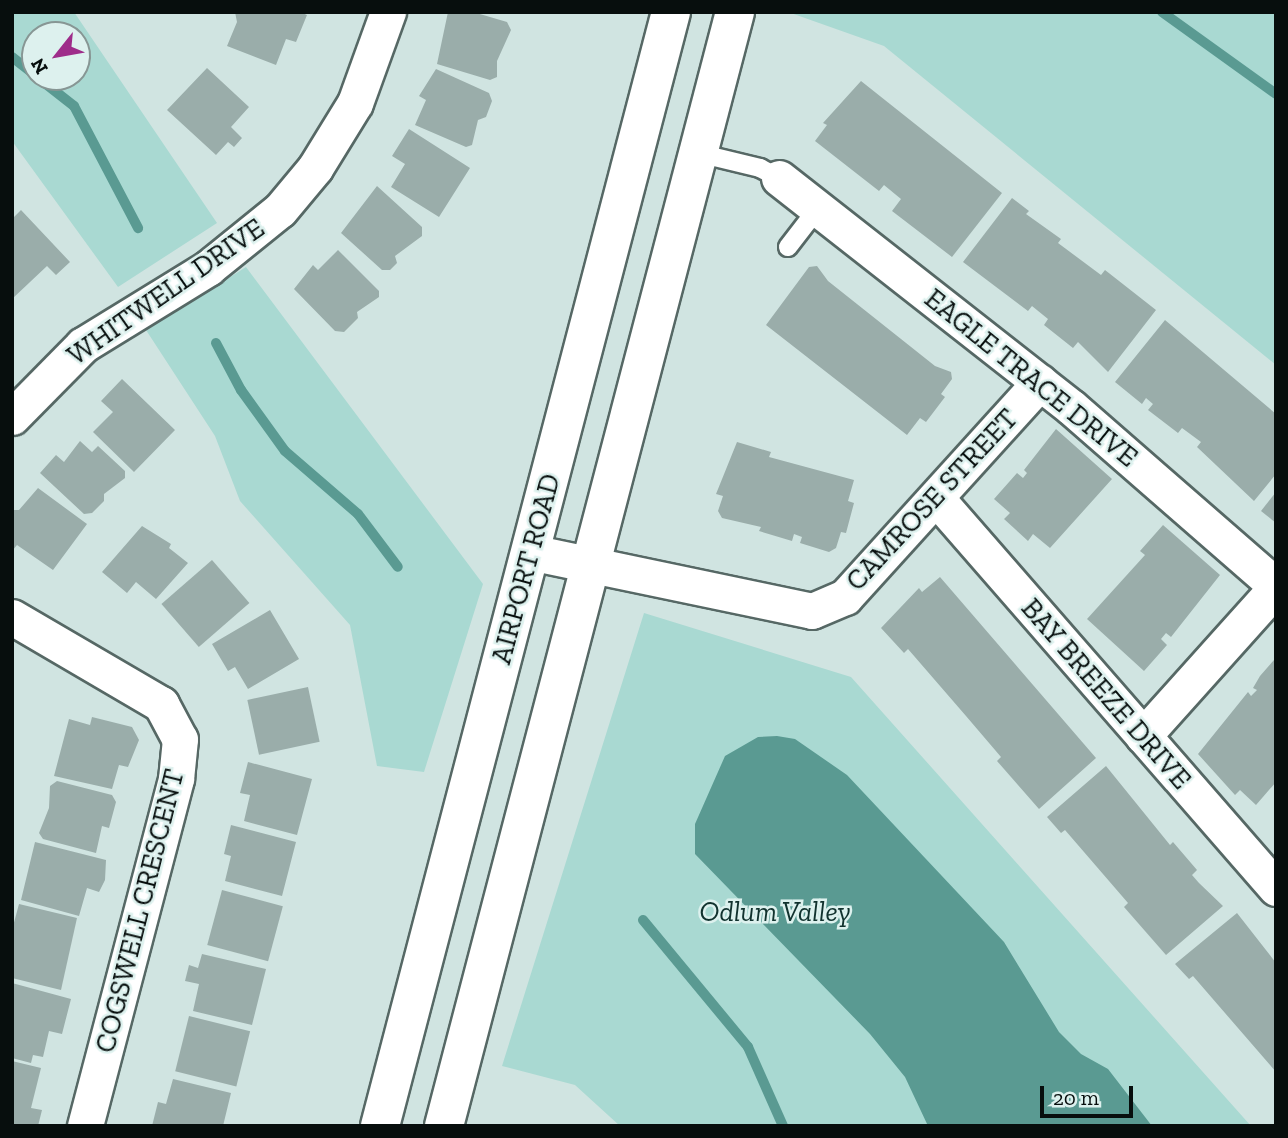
<!DOCTYPE html>
<style>
body{margin:0}
#map{position:relative;width:1288px;height:1138px;overflow:hidden;background:#d0e4e1;font-family:"Zilla Slab",serif}
div>[style]{position:absolute}
[style*='--x']{left:calc(var(--x)*1px);top:calc(var(--y)*1px);width:calc(var(--w)*1px);rotate:calc(var(--a)*1deg)}
.green>*{inset:0;background:#a9d9d2}
.water>*{inset:0;background:#5a9a92}
.stream>*{height:10px;margin:-5px;padding:0 5px;transform-origin:5px;border-radius:5px;background:#5a9a92}
.building>*{inset:0;background:#9aadaa;transform-origin:0 0}
.roads{filter:drop-shadow(2px 0 #566865) drop-shadow(-2px 0 #566865) drop-shadow(0 2px #566865) drop-shadow(0 -2px #566865)}
.lane>*{height:18px;margin:-9px;padding:0 9px;transform-origin:9px;border-radius:9px;background:#fff}
.street>*{height:35px;margin:-17.5px;padding:0 17.5px;transform-origin:17.5px;border-radius:17.5px;background:#fff}
.secondary>*{height:38px;margin:-19px;padding:0 19px;transform-origin:19px;border-radius:19px;background:#fff}
span{translate:-50% -50%;white-space:nowrap;text-align:center;line-height:1.15;-webkit-text-stroke:5px #ddf1ee;paint-order:stroke}
.street-label{font-size:28px;color:#070e0d}
.park-label{font-size:28px;color:#11322e;font-style:italic}
.frame{position:absolute;inset:0;border:14px solid #070e0d;pointer-events:none}
.north{position:absolute;left:21px;top:21px;width:70px;height:70px;box-sizing:border-box;background:#ddf1ee;border:2px solid #879694;border-radius:50%;rotate:239deg;font-size:19px;font-weight:700;line-height:28px;text-align:center;color:#070e0d}
.north::after{content:'';display:block;margin:auto;width:24px;height:32px;background:#9e2d8a;clip-path:polygon(50% 0,100% 100%,50% 72%,0 100%)}
.scale{position:absolute;left:1040px;top:1086px;width:93px;height:32px;box-sizing:border-box;border:4px solid #070e0d;border-top:0;padding-left:9px;font-size:21px;line-height:24px;white-space:nowrap;color:#070e0d;-webkit-text-stroke:5px #ddf1ee;paint-order:stroke}
</style>
<div id="map">
<div class="green">
<i style="clip-path:polygon(evenodd,12px 12px,74px 12px,217px 223px,118px 287px,12px 141px,12px 12px,35px 35px,77px 35px,77px 77px,35px 77px,35px 35px)"></i>
<i style="clip-path:polygon(788px 12px,1276px 12px,1276px 365px,884px 46px)"></i>
<i style="clip-path:polygon(246px 267px,483px 584px,424px 772px,377px 766px,350px 625px,240px 501px,215px 436px,146px 330px)"></i>
<i style="clip-path:polygon(644px 613px,851px 677px,1251px 1126px,620px 1126px,575px 1085px,502px 1066px)"></i>
</div>
<div class="water">
<i style="clip-path:polygon(777px 736px,795px 739px,847px 775px,1004px 942px,1059px 1032px,1081px 1054px,1108px 1069px,1152px 1126px,928px 1126px,905px 1077px,870px 1034px,695px 854px,695px 824px,725px 756px,758px 737px)"></i>
</div>
<div class="stream">
<i style="--x:1162;--y:12;--w:140;--a:35.7"></i>
<i style="--x:12;--y:57;--w:29;--a:38"></i>
<i style="--x:37;--y:77;--w:47;--a:38.1"></i>
<i style="--x:74;--y:106;--w:138;--a:62.3"></i>
<i style="--x:216;--y:343;--w:53;--a:62"></i>
<i style="--x:241;--y:390;--w:75;--a:54.2"></i>
<i style="--x:285;--y:451;--w:96;--a:40.8"></i>
<i style="--x:358;--y:514;--w:66;--a:53"></i>
<i style="--x:643;--y:920;--w:165;--a:50.4"></i>
<i style="--x:748;--y:1047;--w:86;--a:66.1"></i>
</div>
<div class="building">
<i style="clip-path:polygon(235px 12px,300px 12px,307px 15px,296px 42px,286px 39px,276px 65px,227px 46px,237px 22px)"></i>
<i style="clip-path:polygon(448px 12px,473px 12px,507px 22px,511px 30px,497px 61px,497px 77px,490px 80px,437px 64px)"></i>
<i style="clip-path:polygon(207px 68px,249px 107px,231px 127px,242px 138px,234px 147px,228px 142px,216px 155px,167px 110px)"></i>
<i style="clip-path:polygon(436px 69px,489px 93px,492px 101px,486px 117px,478px 120px,472px 145px,466px 147px,415px 125px,426px 100px,419px 96px)"></i>
<i style="clip-path:polygon(861px 81px,1002px 193px,952px 257px,892px 211px,901px 199px,884px 185px,879px 191px,815px 141px,827px 125px,823px 123px)"></i>
<i style="clip-path:polygon(409px 129px,470px 168px,439px 217px,391px 187px,405px 164px,392px 156px)"></i>
<i style="clip-path:polygon(377px 186px,422px 227px,422px 236px,395px 256px,397px 263px,390px 270px,382px 270px,341px 233px)"></i>
<i style="clip-path:polygon(1012px 198px,1029px 211px,1026px 214px,1061px 239px,1058px 243px,1101px 275px,1105px 270px,1156px 310px,1108px 372px,1078px 342px,1073px 348px,1044px 325px,1048px 319px,1032px 306px,1028px 311px,963px 262px)"></i>
<i style="clip-path:polygon(21px 210px,70px 262px,56px 275px,47px 266px,12px 299px,12px 219px)"></i>
<i style="clip-path:polygon(338px 250px,379px 291px,379px 297px,357px 312px,358px 318px,344px 332px,335px 331px,294px 289px,313px 265px,318px 270px)"></i>
<i style="clip-path:polygon(817px 266px,828px 281px,935px 366px,951px 372px,952px 379px,941px 394px,945px 397px,926px 422px,920px 418px,907px 435px,766px 325px,809px 267px)"></i>
<i style="clip-path:polygon(1165px 320px,1276px 414px,1276px 474px,1254px 501px,1197px 447px,1201px 442px,1182px 428px,1178px 433px,1148px 410px,1153px 404px,1146px 398px,1142px 404px,1115px 382px)"></i>
<i style="clip-path:polygon(122px 379px,175px 430px,134px 472px,93px 432px,113px 412px,101px 401px)"></i>
<i style="clip-path:polygon(1056px 429px,1112px 479px,1050px 548px,1033px 534px,1028px 541px,1004px 519px,1010px 513px,994px 499px,1017px 473px,1023px 478px,1027px 473px,1024px 470px)"></i>
<i style="clip-path:polygon(80px 441px,92px 452px,98px 446px,125px 471px,125px 478px,104px 494px,104px 501px,92px 513px,84px 514px,40px 473px,56px 455px,64px 462px)"></i>
<i style="clip-path:polygon(737px 442px,771px 452px,769px 457px,854px 480px,848px 501px,854px 503px,846px 533px,841px 532px,836px 548px,829px 552px,800px 543px,802px 537px,794px 534px,792px 541px,759px 531px,761px 527px,722px 518px,718px 511px,723px 496px,716px 494px)"></i>
<i style="clip-path:polygon(38px 488px,87px 524px,53px 570px,17px 545px,12px 551px,12px 510px,19px 510px)"></i>
<i style="clip-path:polygon(1276px 492px,1276px 523px,1261px 511px)"></i>
<i style="clip-path:polygon(1163px 525px,1220px 575px,1171px 637px,1166px 633px,1161px 639px,1167px 645px,1144px 671px,1087px 619px,1145px 555px,1140px 551px)"></i>
<i style="clip-path:polygon(142px 526px,171px 544px,169px 548px,188px 563px,156px 599px,136px 582px,127px 593px,102px 572px)"></i>
<i style="left:212px;top:560px;width:57px;height:67px;rotate:49deg"></i>
<i style="clip-path:polygon(940px 577px,1096px 758px,1039px 809px,997px 761px,1001px 757px,966px 716px,908px 649px,904px 653px,881px 628px,919px 588px,922px 592px)"></i>
<i style="clip-path:polygon(270px 610px,299px 659px,248px 689px,235px 667px,228px 671px,212px 644px)"></i>
<i style="clip-path:polygon(1274px 660px,1276px 782px,1256px 805px,1240px 790px,1235px 795px,1198px 754px,1248px 692px,1251px 696px,1257px 690px,1253px 688px,1260px 676px)"></i>
<i style="left:308px;top:687px;width:56px;height:62px;rotate:78deg"></i>
<i style="clip-path:polygon(92px 717px,132px 727px,139px 740px,128px 767px,119px 765px,112px 789px,54px 776px,69px 719px,90px 725px)"></i>
<i style="clip-path:polygon(248px 762px,312px 779px,297px 835px,244px 821px,250px 795px,240px 793px)"></i>
<i style="clip-path:polygon(1106px 766px,1170px 845px,1173px 842px,1197px 870px,1192px 875px,1199px 883px,1223px 906px,1166px 955px,1124px 907px,1128px 903px,1065px 830px,1061px 833px,1047px 817px)"></i>
<i style="clip-path:polygon(57px 781px,112px 795px,116px 802px,109px 828px,102px 826px,96px 853px,43px 839px,39px 833px,49px 808px,50px 786px)"></i>
<i style="clip-path:polygon(231px 825px,296px 842px,282px 896px,225px 881px,231px 856px,224px 854px)"></i>
<i style="clip-path:polygon(35px 842px,106px 860px,105px 880px,99px 892px,87px 888px,79px 916px,21px 900px)"></i>
<i style="left:222px;top:890px;width:63px;height:57px;rotate:15deg"></i>
<i style="clip-path:polygon(19px 904px,77px 918px,61px 990px,12px 978px,12px 930px)"></i>
<i style="clip-path:polygon(1237px 913px,1276px 963px,1276px 1072px,1193px 976px,1189px 979px,1175px 964px)"></i>
<i style="clip-path:polygon(202px 954px,266px 969px,252px 1025px,193px 1011px,199px 984px,185px 981px,189px 965px,198px 968px)"></i>
<i style="clip-path:polygon(12px 983px,71px 999px,62px 1034px,49px 1031px,43px 1057px,33px 1055px,31px 1063px,12px 1058px)"></i>
<i style="left:189px;top:1016px;width:63px;height:57px;rotate:14deg"></i>
<i style="clip-path:polygon(12px 1061px,41px 1068px,31px 1108px,42px 1110px,38px 1126px,12px 1126px)"></i>
<i style="clip-path:polygon(173px 1079px,231px 1093px,223px 1126px,152px 1126px,158px 1102px,166px 1104px)"></i>
</div>
<div class="roads">
<div class="lane">
<i style="--x:698;--y:153;--w:64;--a:13.6"></i>
<i style="--x:760;--y:168;--w:21;--a:28"></i>
<i style="--x:788;--y:247;--w:49;--a:-52.4"></i>
</div>
<div class="street">
<i style="--x:779;--y:178;--w:371;--a:38.1"></i>
<i style="--x:1071;--y:407;--w:272;--a:41.1"></i>
<i style="--x:12;--y:417;--w:101;--a:-45.4"></i>
<i style="--x:83;--y:345;--w:147;--a:-31.6"></i>
<i style="--x:208;--y:268;--w:92;--a:-38.9"></i>
<i style="--x:280;--y:210;--w:55;--a:-50.2"></i>
<i style="--x:315;--y:168;--w:76;--a:-58.4"></i>
<i style="--x:355;--y:103;--w:97;--a:-70.1"></i>
<i style="--x:937;--y:499;--w:516;--a:48.93"></i>
<i style="--x:530;--y:552;--w:288;--a:11.8"></i>
<i style="--x:812;--y:611;--w:36;--a:-23"></i>
<i style="--x:845;--y:597;--w:290;--a:-47.8"></i>
<i style="--x:12;--y:617;--w:173;--a:30.3"></i>
<i style="--x:161;--y:704;--w:40;--a:62"></i>
<i style="--x:180;--y:739;--w:40;--a:95.7"></i>
<i style="--x:176;--y:779;--w:359;--a:104.7"></i>
<i style="--x:1143;--y:736;--w:199;--a:-48.1"></i>
</div>
<div class="secondary">
<i style="--x:380;--y:1126;--w:1151;--a:-75.36"></i>
<i style="--x:444;--y:1126;--w:1151;--a:-75.36"></i>
</div>
</div>
<div class="street-label">
<span style="left:166px;top:292px;rotate:-35deg">WHITWELL DRIVE</span>
<span style="left:1031px;top:378px;rotate:39deg">EAGLE TRACE DRIVE</span>
<span style="left:932px;top:500px;rotate:-47deg">CAMROSE STREET</span>
<span style="left:526px;top:569px;rotate:-75deg">AIRPORT ROAD</span>
<span style="left:1106px;top:694px;rotate:49deg">BAY BREEZE DRIVE</span>
<span style="left:140px;top:911px;rotate:-76deg">COGSWELL CRESCENT</span>
</div>
<div class="park-label">
<span style="left:775px;top:912px">Odlum Valley</span>
</div>
<div class="frame"></div>
<div class="north">N</div>
<div class="scale">20 m</div>
</div>
